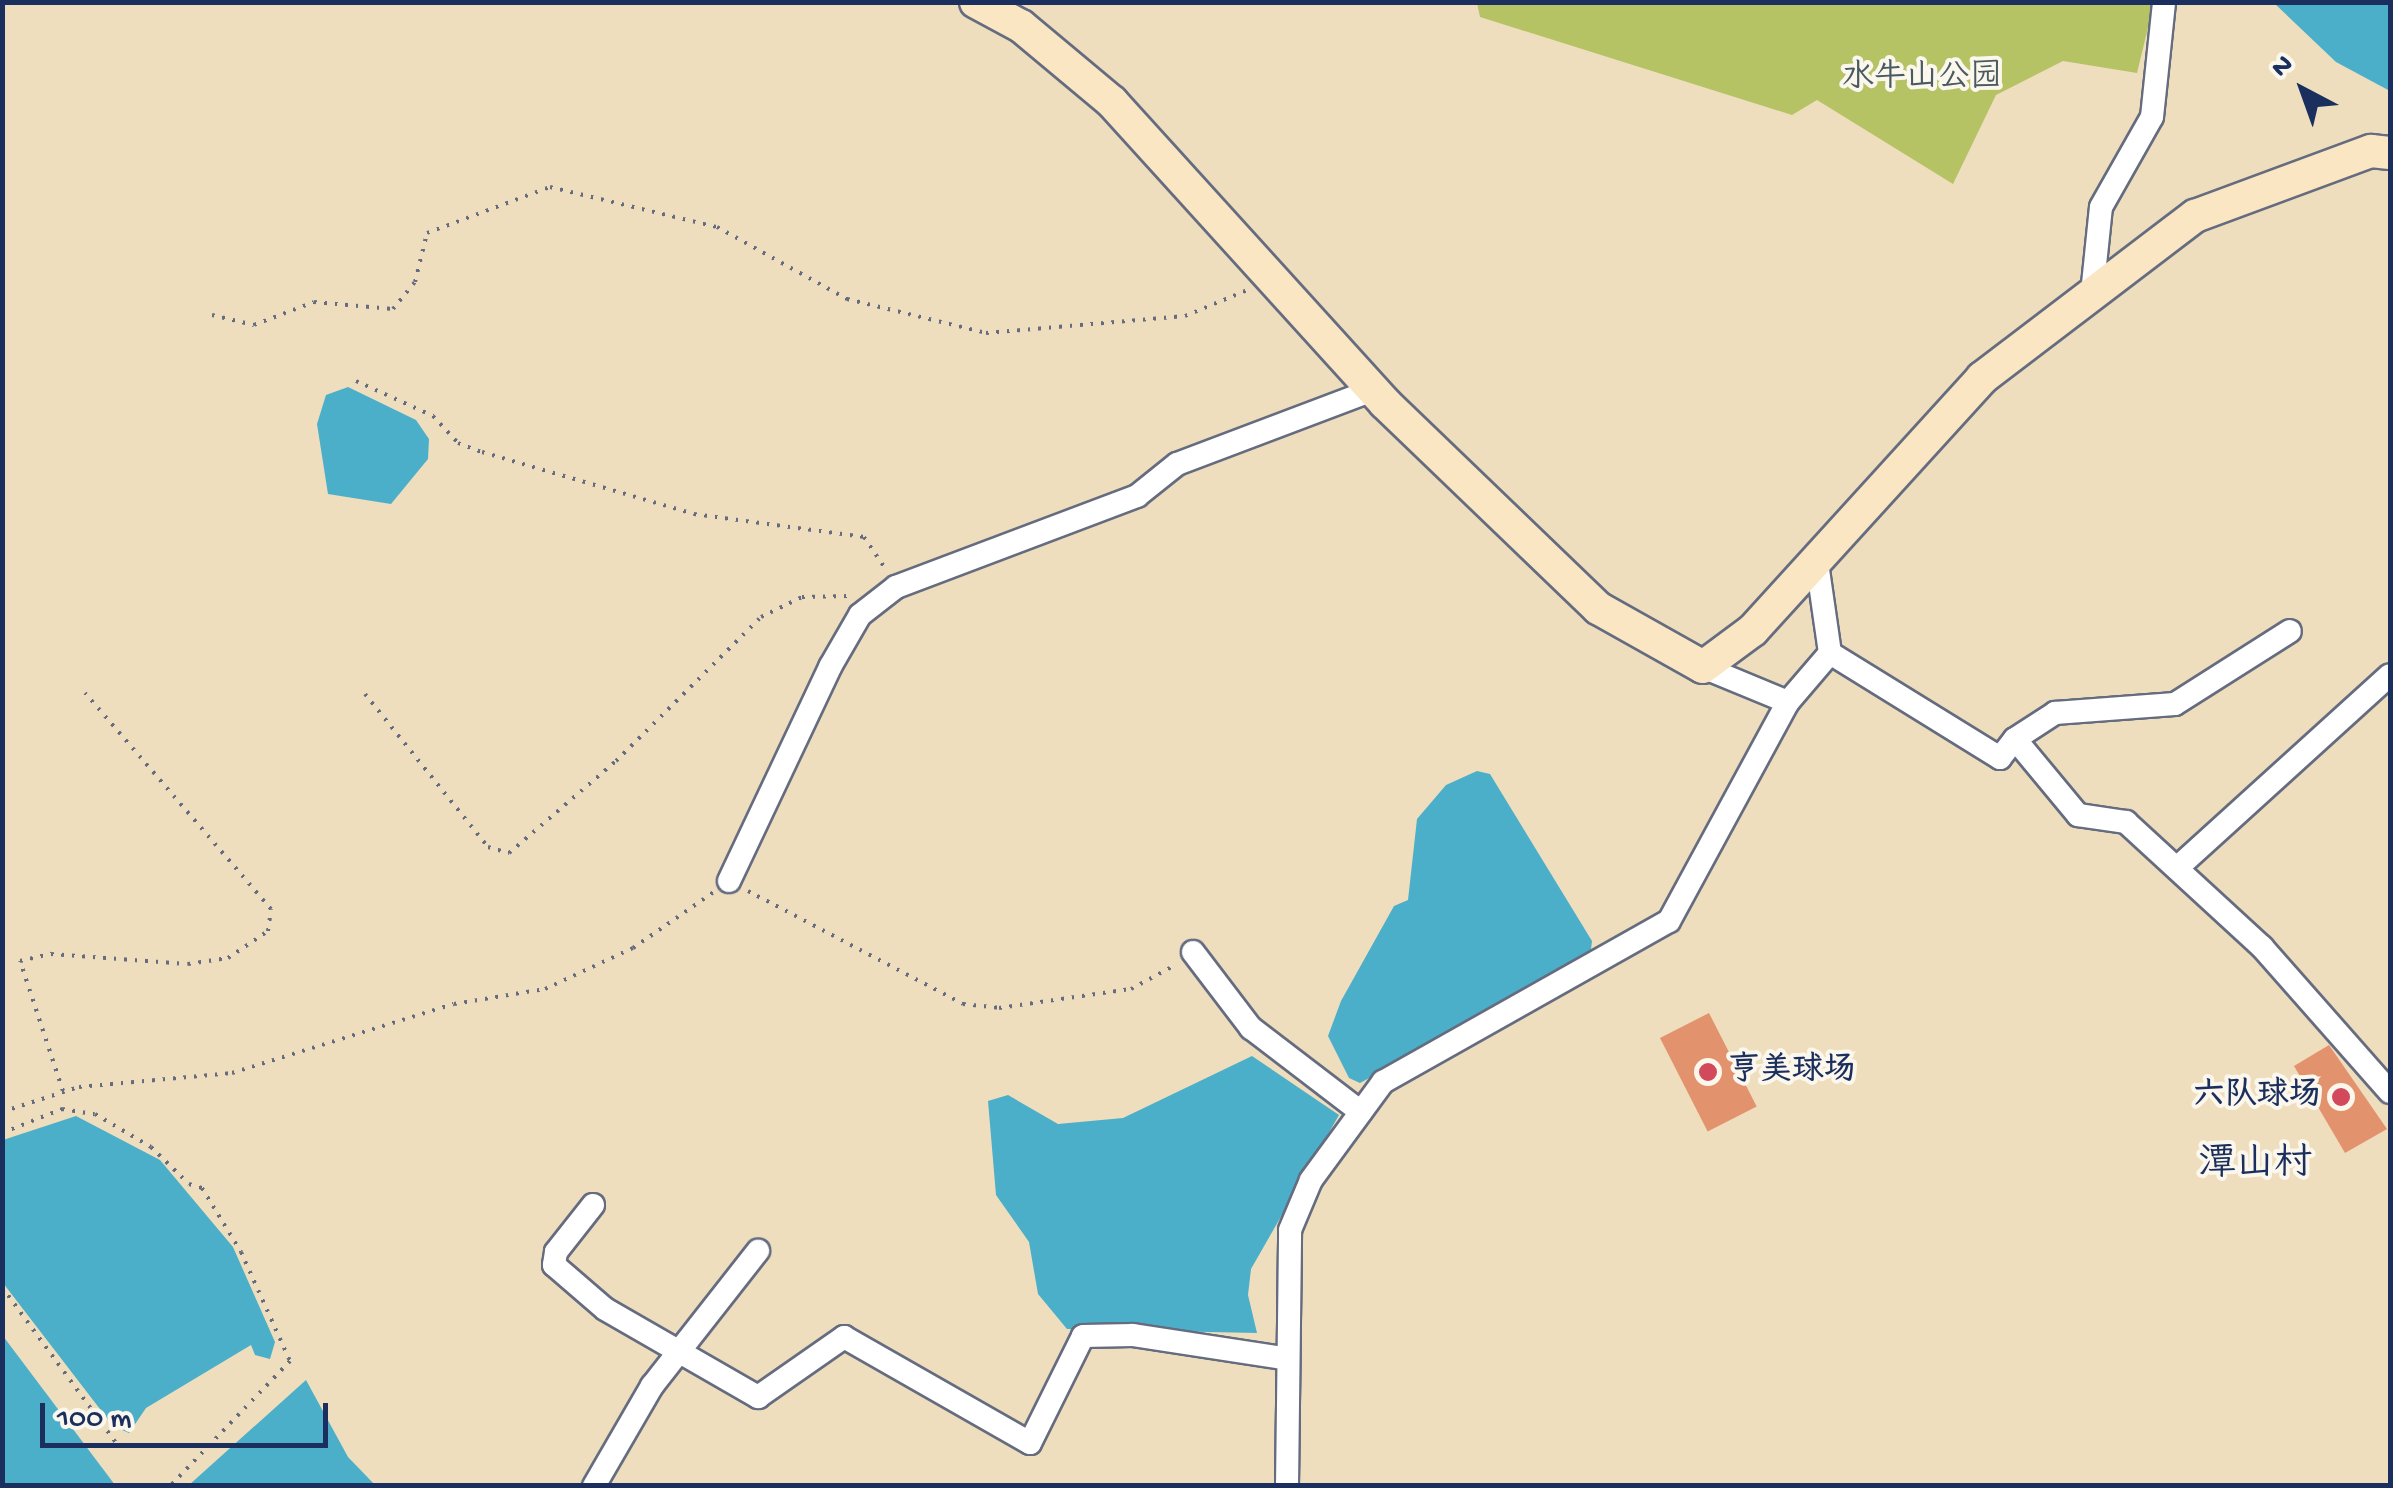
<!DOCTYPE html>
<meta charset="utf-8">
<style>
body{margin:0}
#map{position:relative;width:2393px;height:1488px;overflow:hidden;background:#eedebd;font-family:"Gochi Hand","LXGW WenKai TC",sans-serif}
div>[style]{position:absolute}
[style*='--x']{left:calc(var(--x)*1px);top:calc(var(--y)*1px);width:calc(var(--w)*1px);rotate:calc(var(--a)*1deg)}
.green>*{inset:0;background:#b5c365}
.water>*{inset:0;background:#4bafca}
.building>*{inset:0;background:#e3926e;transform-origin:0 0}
.path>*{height:4px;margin-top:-2px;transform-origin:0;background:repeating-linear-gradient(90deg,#656c7f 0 2.5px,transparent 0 10.5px)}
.roads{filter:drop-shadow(2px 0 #656c7f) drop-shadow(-2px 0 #656c7f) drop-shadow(0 2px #656c7f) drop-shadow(0 -2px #656c7f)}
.street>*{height:22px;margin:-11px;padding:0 11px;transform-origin:11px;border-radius:11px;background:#fff}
.secondary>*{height:32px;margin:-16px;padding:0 16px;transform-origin:16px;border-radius:16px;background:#fbe6c3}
.dots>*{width:28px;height:28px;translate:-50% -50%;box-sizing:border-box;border:5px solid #fbf7ec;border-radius:50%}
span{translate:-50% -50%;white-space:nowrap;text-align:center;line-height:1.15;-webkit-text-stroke:8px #fbf7ec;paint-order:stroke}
.park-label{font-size:32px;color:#495b60}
.poi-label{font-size:32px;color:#1b2f5e;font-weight:700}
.left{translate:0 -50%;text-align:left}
.right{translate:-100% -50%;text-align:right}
.quarter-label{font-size:38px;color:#1b2f5e}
.frame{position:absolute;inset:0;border:5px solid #1b2f5e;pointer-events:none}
.north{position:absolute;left:2253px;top:40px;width:100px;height:100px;-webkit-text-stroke:8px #fbf7ec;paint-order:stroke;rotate:319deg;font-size:28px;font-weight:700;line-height:40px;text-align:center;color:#1b2f5e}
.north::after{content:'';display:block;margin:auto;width:35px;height:45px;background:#1b2f5e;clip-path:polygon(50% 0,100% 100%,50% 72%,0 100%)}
.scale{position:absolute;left:40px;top:1403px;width:288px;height:45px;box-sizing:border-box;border:5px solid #1b2f5e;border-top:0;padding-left:12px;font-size:30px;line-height:35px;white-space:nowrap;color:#1b2f5e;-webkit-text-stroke:8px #fbf7ec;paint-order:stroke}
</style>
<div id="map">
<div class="green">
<i style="clip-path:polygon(1477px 3px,2154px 3px,2137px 73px,2063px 61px,1996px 95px,1953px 184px,1817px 100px,1792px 115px,1480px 17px)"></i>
</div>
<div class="water">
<i style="clip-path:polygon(2274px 3px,2390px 3px,2390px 91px,2336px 62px)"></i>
<i style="clip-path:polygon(348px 387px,416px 420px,429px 439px,428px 459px,391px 504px,328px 494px,317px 424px,326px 395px)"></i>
<i style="clip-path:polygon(1477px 771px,1490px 774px,1592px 941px,1590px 958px,1360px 1083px,1349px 1078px,1328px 1036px,1341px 1001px,1394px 906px,1408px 900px,1417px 819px,1446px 785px)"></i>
<i style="clip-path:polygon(1252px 1056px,1339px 1115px,1251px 1269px,1248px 1295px,1257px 1333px,1067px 1329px,1038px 1294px,1029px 1242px,996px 1195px,988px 1101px,1008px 1095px,1058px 1124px,1123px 1118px)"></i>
<i style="clip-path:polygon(76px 1116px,160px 1160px,233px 1247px,275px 1342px,270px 1359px,255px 1355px,251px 1345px,146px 1408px,129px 1433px,113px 1426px,3px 1283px,3px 1140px)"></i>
<i style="clip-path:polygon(3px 1336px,115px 1485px,3px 1485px)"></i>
<i style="clip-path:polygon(306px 1380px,348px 1457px,375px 1485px,189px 1485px)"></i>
</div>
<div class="building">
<i style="left:1709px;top:1013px;width:105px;height:55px;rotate:63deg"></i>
<i style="clip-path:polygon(2329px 1045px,2387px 1129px,2345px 1153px,2294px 1066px)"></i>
</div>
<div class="path">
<i style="--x:212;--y:315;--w:43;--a:13.4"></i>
<i style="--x:254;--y:325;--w:64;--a:-21"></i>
<i style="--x:314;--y:302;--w:79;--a:5.1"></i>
<i style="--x:393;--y:309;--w:35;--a:-51"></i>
<i style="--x:415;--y:282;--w:50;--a:-76.2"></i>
<i style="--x:427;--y:233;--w:131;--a:-20.5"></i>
<i style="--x:550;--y:187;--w:172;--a:13.5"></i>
<i style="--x:717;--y:227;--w:149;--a:29"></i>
<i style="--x:847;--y:299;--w:143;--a:13.7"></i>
<i style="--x:986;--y:333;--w:200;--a:-4.9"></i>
<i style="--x:1185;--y:316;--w:70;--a:-22.6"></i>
<i style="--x:356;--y:381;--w:85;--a:24.4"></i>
<i style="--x:433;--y:416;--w:37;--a:47"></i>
<i style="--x:458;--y:443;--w:26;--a:21"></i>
<i style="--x:482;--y:452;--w:221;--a:16.3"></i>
<i style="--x:694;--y:514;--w:172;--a:7.7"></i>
<i style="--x:864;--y:537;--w:40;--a:56"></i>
<i style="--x:365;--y:694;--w:196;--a:51.2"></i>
<i style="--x:488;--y:847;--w:22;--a:16"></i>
<i style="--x:509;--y:853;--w:141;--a:-40.7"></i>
<i style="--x:616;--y:761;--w:204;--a:-44.8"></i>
<i style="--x:761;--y:617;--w:46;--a:-26"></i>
<i style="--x:802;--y:597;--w:47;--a:-1.2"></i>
<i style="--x:748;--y:891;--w:243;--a:27.7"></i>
<i style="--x:963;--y:1004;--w:36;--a:6"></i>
<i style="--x:999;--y:1008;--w:133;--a:-8.2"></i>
<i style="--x:1131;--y:989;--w:52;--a:-28.5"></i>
<i style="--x:63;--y:1091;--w:137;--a:-108.3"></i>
<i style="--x:20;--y:961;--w:32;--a:-13"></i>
<i style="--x:51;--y:954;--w:137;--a:4.2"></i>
<i style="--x:188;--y:964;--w:40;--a:-8.5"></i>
<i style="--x:228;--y:958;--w:48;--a:-34"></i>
<i style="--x:268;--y:931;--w:22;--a:-82"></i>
<i style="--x:271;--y:909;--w:285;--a:-130.7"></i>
<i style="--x:2;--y:1112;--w:81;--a:-18"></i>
<i style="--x:79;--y:1087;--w:154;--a:-5.2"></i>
<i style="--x:232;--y:1073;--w:232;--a:-17.3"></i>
<i style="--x:454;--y:1004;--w:92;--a:-9.4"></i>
<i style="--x:545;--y:989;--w:97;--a:-25"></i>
<i style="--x:633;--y:948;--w:98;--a:-34.7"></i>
<i style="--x:2;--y:1133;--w:65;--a:-21.8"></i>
<i style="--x:62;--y:1109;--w:33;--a:9"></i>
<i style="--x:95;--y:1114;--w:65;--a:30.5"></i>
<i style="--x:151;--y:1147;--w:53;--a:44.2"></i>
<i style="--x:189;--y:1184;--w:14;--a:17"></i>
<i style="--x:202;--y:1188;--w:75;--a:58.6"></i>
<i style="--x:241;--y:1252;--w:120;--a:65.8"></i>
<i style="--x:290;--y:1361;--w:173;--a:133.8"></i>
<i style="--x:2;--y:1287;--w:195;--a:53.8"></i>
</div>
<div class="roads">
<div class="street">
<i style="--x:2092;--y:294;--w:87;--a:-84.1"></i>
<i style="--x:2101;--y:207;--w:103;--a:-60.5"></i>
<i style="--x:2152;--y:117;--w:116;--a:-84"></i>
<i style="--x:1830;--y:653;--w:200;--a:31.7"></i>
<i style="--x:2000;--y:758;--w:24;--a:-52"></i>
<i style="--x:2015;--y:739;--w:99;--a:50.3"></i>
<i style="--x:2078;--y:815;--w:49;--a:8.3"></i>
<i style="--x:2126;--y:822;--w:185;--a:42.6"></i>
<i style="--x:2262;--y:947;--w:193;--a:48.6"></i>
<i style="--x:1703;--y:667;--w:92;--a:22.4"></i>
<i style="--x:2015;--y:739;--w:48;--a:-33"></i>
<i style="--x:2055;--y:713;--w:120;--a:-4.3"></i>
<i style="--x:2175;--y:704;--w:136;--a:-32.4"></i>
<i style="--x:2177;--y:868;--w:287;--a:-42.2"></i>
<i style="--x:729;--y:881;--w:237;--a:-64.7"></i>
<i style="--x:830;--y:667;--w:60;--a:-60"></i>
<i style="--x:860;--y:615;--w:46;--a:-37.9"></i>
<i style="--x:896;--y:587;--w:258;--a:-20.7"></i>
<i style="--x:1137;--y:496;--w:51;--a:-38.7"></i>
<i style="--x:1177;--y:464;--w:210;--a:-20.7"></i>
<i style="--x:1193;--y:952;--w:96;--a:52.7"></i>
<i style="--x:1251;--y:1028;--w:138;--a:37.4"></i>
<i style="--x:593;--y:1205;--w:60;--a:128.2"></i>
<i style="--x:556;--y:1252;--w:13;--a:99"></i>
<i style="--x:554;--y:1265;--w:67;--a:40.8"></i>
<i style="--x:605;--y:1309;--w:177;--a:29.9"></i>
<i style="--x:758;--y:1397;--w:105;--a:-34.9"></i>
<i style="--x:844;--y:1337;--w:214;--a:29.7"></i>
<i style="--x:1030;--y:1443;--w:119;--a:-63.6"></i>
<i style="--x:1083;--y:1336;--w:50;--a:-1.1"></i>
<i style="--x:1133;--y:1335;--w:153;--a:8.7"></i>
<i style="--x:594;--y:1486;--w:116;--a:-59.9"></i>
<i style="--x:652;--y:1386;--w:172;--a:-51.9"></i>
<i style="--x:1287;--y:1486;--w:256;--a:-89.3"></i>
<i style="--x:1290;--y:1230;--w:54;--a:-67.2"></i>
<i style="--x:1311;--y:1180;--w:122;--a:-53.7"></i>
<i style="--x:1383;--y:1082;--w:328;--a:-29.4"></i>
<i style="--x:1669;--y:921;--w:249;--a:-61.5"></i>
<i style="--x:1788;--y:702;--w:65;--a:-49.4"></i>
<i style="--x:1830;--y:653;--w:98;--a:-98.2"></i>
</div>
<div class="secondary">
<i style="--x:976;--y:2;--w:51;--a:28.1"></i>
<i style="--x:1021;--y:26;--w:119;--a:39.9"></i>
<i style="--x:1112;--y:102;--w:406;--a:47.8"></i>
<i style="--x:1385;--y:403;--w:296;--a:43.9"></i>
<i style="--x:1598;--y:608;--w:120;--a:29.3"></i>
<i style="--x:1703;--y:667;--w:62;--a:-36.5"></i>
<i style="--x:1753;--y:630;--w:341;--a:-47.7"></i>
<i style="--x:1982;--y:378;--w:268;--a:-37.3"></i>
<i style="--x:2195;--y:216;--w:188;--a:-20.3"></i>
<i style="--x:2371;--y:151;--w:19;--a:6"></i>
</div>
</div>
<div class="dots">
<i style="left:1708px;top:1072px;background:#d1495b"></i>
<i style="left:2341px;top:1097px;background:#d1495b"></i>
</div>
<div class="park-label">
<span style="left:1922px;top:79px">水牛山公园</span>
</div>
<div class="poi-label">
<span class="left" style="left:1728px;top:1072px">亨美球场</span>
<span class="right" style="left:2321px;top:1097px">六队球场</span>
</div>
<div class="quarter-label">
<span style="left:2255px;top:1167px">潭山村</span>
</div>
<div class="frame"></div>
<div class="north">N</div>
<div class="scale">100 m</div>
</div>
